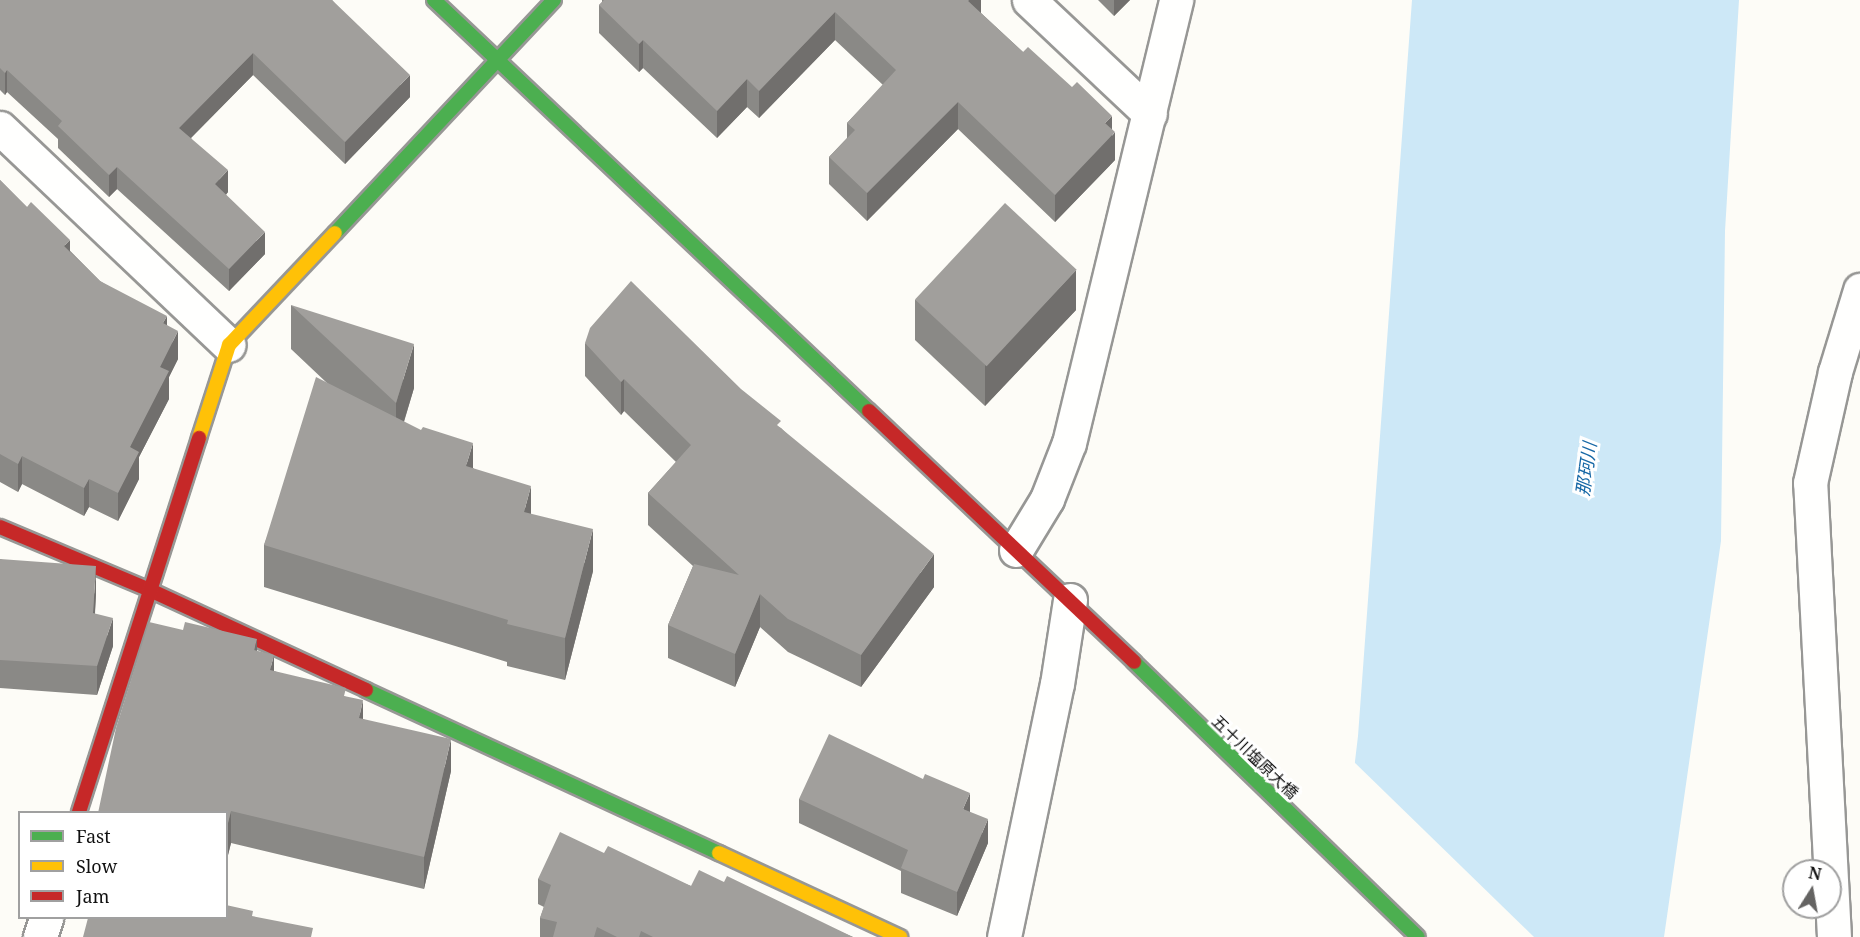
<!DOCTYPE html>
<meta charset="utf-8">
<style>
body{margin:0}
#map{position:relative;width:1860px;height:937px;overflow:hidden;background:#fdfcf7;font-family:"Noto Serif","Noto Sans JP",serif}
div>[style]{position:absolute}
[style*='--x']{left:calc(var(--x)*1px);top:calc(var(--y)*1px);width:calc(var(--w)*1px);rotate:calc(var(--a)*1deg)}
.water>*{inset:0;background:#cde8f7}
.pier>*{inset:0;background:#fdfcf7}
.roads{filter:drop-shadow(2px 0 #979795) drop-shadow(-2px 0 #979795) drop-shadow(0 2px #979795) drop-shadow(0 -2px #979795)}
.street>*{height:33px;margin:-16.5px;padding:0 16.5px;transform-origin:16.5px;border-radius:16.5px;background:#fffffe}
.fast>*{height:14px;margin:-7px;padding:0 7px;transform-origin:7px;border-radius:7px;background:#4caf50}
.slow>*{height:14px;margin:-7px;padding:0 7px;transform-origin:7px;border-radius:7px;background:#ffc107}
.jam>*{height:14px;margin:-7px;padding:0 7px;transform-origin:7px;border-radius:7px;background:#c62828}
.wall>*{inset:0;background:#8a8986}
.shaded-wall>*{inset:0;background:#716f6d}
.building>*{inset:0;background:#a19f9c;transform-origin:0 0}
span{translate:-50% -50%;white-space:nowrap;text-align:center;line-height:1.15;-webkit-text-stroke:6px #fff;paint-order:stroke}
.street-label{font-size:16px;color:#111}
.water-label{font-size:18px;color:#1768a6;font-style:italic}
.legend{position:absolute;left:18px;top:811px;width:210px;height:108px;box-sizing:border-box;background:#fff;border:2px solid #a0a0a0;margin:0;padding:8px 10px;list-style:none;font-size:18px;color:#111}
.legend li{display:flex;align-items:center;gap:12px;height:30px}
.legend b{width:30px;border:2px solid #a0a0a0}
.north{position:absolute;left:1782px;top:859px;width:60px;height:60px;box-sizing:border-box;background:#fff;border:2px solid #a0a0a0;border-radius:50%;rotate:11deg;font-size:16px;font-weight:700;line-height:24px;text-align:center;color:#111}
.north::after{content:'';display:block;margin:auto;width:21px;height:27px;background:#646362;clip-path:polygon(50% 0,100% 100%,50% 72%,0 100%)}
</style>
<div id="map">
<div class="water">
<i style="clip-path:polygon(1412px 0,1739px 0,1725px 231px,1721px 541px,1664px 937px,1334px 937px,1358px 736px)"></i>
</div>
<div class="pier">
<i style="clip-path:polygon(1352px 760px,1534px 937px,1331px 937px)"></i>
</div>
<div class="roads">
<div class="street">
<i style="--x:1029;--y:0;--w:166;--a:43.3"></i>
<i style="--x:0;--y:128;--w:315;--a:43.5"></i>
<i style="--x:1016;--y:550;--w:60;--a:-58.7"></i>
<i style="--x:1047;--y:499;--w:60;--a:-68.6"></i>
<i style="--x:1069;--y:443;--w:456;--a:-76.4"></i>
<i style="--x:40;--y:937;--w:20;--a:-72"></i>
<i style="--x:1004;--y:937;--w:258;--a:-78.2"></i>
<i style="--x:1057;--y:684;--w:85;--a:-81.2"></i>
<i style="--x:1834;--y:937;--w:455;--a:-93"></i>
<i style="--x:1810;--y:483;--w:114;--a:-77.3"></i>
<i style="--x:1835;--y:372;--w:86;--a:-73"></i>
</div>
<div class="fast">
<i style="--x:434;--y:0;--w:598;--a:43.38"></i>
<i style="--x:335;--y:233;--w:320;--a:-46.8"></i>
<i style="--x:1134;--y:662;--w:395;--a:44.1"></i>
<i style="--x:366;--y:690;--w:389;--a:24.8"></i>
</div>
<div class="slow">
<i style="--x:199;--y:438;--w:98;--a:-72.1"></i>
<i style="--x:229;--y:345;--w:154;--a:-46.6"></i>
<i style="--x:719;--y:853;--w:200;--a:24.9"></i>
</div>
<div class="jam">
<i style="--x:869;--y:411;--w:365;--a:43.4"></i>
<i style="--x:0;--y:527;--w:163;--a:22.8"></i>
<i style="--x:150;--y:590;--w:238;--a:24.8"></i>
<i style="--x:79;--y:812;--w:393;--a:-72.2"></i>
</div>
</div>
<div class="wall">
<i style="clip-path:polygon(0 0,332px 0,410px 97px,345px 164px,253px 75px,191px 138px,228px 192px,226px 195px,265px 254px,229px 291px,117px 189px,109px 197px,58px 148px,58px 139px,7px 92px,5px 95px,0 90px)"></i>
<i style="clip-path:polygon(602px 0,981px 0,981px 13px,1023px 52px,1112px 129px,1115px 160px,1055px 222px,958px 129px,867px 221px,829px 184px,829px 157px,847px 138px,847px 123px,883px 85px,835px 40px,759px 118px,747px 107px,717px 138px,643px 68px,639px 72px,599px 33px,599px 5px,602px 2px)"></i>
<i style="clip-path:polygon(1098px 0,1130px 0,1114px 16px)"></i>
<i style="clip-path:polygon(0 180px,100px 281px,167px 325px,178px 359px,169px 377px,169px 399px,139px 457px,139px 479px,118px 521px,89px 507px,84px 516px,22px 484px,18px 492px,0 482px)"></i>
<i style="clip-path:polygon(915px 300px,1076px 310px,985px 406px,915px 340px)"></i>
<i style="clip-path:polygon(291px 305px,414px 388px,404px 422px,473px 468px,531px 514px,593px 571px,565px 680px,507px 666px,507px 662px,264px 587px,264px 545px,327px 383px,291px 349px)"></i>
<i style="clip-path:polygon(585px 343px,781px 428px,934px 587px,861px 687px,788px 652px,760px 627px,735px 687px,668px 658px,668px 625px,693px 566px,648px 525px,648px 493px,676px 462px,624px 411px,621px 415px,585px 376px)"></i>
<i style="clip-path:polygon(0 559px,96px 594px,95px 614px,113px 646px,97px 695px,0 688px)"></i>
<i style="clip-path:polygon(257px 651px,274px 671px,346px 697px,363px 719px,451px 771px,424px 889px,231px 843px,226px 863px,226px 813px)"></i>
<i style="clip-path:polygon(799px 799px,970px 812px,988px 843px,957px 916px,901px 893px,901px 871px,799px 823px)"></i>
<i style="clip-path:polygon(604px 853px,691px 886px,724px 882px,853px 937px,540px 937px,540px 918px,544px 907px,538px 904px,538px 879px)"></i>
</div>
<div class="shaded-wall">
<i style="clip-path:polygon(969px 0,981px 0,981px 15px,968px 1px)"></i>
<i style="clip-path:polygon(1114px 0,1130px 0,1114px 16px)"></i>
<i style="clip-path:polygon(835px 12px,835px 40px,759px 118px,759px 91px)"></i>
<i style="clip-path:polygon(643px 40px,643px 68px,639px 72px,639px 44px)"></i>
<i style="clip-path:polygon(253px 53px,253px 75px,179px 150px,179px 128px)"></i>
<i style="clip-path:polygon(7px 70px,7px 92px,5px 95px,5px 73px)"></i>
<i style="clip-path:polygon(410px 75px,410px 97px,345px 164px,345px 142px)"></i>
<i style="clip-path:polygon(747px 79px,747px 107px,717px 138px,717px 111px)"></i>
<i style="clip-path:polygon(958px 102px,958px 129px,867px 221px,867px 193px)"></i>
<i style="clip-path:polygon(1112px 116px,1112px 136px,1115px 132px,1115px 160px,1055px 222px,1055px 195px,1105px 123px)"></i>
<i style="clip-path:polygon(117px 167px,117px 189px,109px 197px,109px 175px)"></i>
<i style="clip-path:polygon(228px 170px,228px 192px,215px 206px,215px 184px)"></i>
<i style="clip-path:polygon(265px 232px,265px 254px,229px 291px,229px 269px)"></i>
<i style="clip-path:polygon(70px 240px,70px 267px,64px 246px)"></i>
<i style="clip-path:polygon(1076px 270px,1076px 310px,985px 406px,985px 366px)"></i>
<i style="clip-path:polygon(167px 316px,167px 343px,163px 323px)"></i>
<i style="clip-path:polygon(178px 331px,178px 359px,169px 377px,169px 399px,139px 457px,139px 479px,118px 521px,118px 493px,130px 447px,160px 367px)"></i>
<i style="clip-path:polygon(414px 344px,414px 388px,396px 447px,396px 403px)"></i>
<i style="clip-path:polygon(624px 379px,624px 411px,621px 415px,621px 382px)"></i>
<i style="clip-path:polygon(473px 443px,473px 484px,466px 466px)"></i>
<i style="clip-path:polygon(22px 456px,22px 484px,18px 492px,18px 464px)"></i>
<i style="clip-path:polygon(89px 479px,89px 507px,84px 516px,84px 488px)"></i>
<i style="clip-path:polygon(531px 486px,531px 528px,524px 512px)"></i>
<i style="clip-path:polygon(593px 529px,593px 571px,565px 680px,565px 638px)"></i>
<i style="clip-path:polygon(934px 554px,934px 587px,861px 687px,861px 655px)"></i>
<i style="clip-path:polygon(96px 566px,96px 594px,93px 641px,93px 613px)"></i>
<i style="clip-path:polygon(760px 594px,760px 627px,735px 687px,735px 654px)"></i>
<i style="clip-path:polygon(113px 618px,113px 646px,97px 695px,97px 666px)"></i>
<i style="clip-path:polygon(257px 639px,257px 670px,254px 650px)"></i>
<i style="clip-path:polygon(274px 655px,274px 687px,270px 670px)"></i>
<i style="clip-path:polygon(363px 700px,363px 732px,359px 718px)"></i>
<i style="clip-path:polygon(451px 739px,451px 771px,424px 889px,424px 857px)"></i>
<i style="clip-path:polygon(970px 793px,970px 817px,963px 809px)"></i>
<i style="clip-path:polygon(231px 811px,231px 843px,226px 863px,226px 831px)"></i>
<i style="clip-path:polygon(988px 819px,988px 843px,957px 916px,957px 892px)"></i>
</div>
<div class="building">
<i style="clip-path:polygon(0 0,332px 0,410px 75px,345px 142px,253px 53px,179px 128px,228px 170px,215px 184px,265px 232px,229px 269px,117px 167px,109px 175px,58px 126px,62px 121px,7px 70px,5px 73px,0 68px)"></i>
<i style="clip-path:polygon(604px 0,969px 0,968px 1px,1023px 52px,1028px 47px,1072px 87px,1077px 82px,1112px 116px,1105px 123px,1115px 132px,1055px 195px,958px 102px,867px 193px,829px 157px,855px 130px,847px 123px,896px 70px,835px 12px,759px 91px,747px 79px,717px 111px,643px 40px,639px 44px,599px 5px)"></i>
<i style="clip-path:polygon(0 180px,27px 207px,31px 202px,70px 240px,64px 246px,100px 281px,167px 316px,163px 323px,178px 331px,160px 367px,169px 371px,130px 447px,139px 452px,118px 493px,89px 479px,84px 488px,22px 456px,18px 464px,0 454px)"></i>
<i style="left:1005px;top:203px;width:98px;height:132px;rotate:43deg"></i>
<i style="clip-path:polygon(631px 281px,741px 389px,781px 421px,777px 425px,934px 554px,861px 655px,788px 619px,760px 594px,735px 654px,668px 625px,694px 564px,739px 575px,648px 493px,691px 445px,624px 379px,621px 382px,585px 343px,590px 328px)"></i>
<i style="clip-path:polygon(291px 305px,414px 344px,396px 403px)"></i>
<i style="clip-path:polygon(316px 377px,421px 430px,423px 427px,473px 443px,466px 466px,531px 486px,524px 512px,593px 529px,565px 638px,507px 624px,508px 620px,264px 545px)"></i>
<i style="clip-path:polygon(0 559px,96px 566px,93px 613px,113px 618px,97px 666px,0 660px)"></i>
<i style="clip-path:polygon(149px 622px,183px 630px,185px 622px,257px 639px,254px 650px,274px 655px,270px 670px,346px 688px,344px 696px,363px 700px,359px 718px,451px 739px,424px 857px,231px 811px,226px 831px,226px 813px,98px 813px,116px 728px)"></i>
<i style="clip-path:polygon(829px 734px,923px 779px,925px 774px,970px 793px,963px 809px,988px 819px,957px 892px,901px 868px,908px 850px,799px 799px)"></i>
<i style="clip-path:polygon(560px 832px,604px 853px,608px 846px,691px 886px,699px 870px,724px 882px,727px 876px,853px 937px,653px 937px,641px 931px,639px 937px,617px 937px,597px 927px,594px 937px,553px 937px,557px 922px,540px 918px,551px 885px,538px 879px)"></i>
<i style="clip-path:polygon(226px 905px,253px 911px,252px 916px,313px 928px,311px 937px,83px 937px,88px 918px,226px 918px)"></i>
</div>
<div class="street-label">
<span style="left:1255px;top:757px;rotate:44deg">五十川塩原大橋</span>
</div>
<div class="water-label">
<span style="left:1586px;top:469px;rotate:-82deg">那珂川</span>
</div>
<ul class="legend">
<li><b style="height:8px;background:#4caf50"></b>Fast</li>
<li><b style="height:8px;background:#ffc107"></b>Slow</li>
<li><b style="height:8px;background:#c62828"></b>Jam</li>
</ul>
<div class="north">N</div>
</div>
